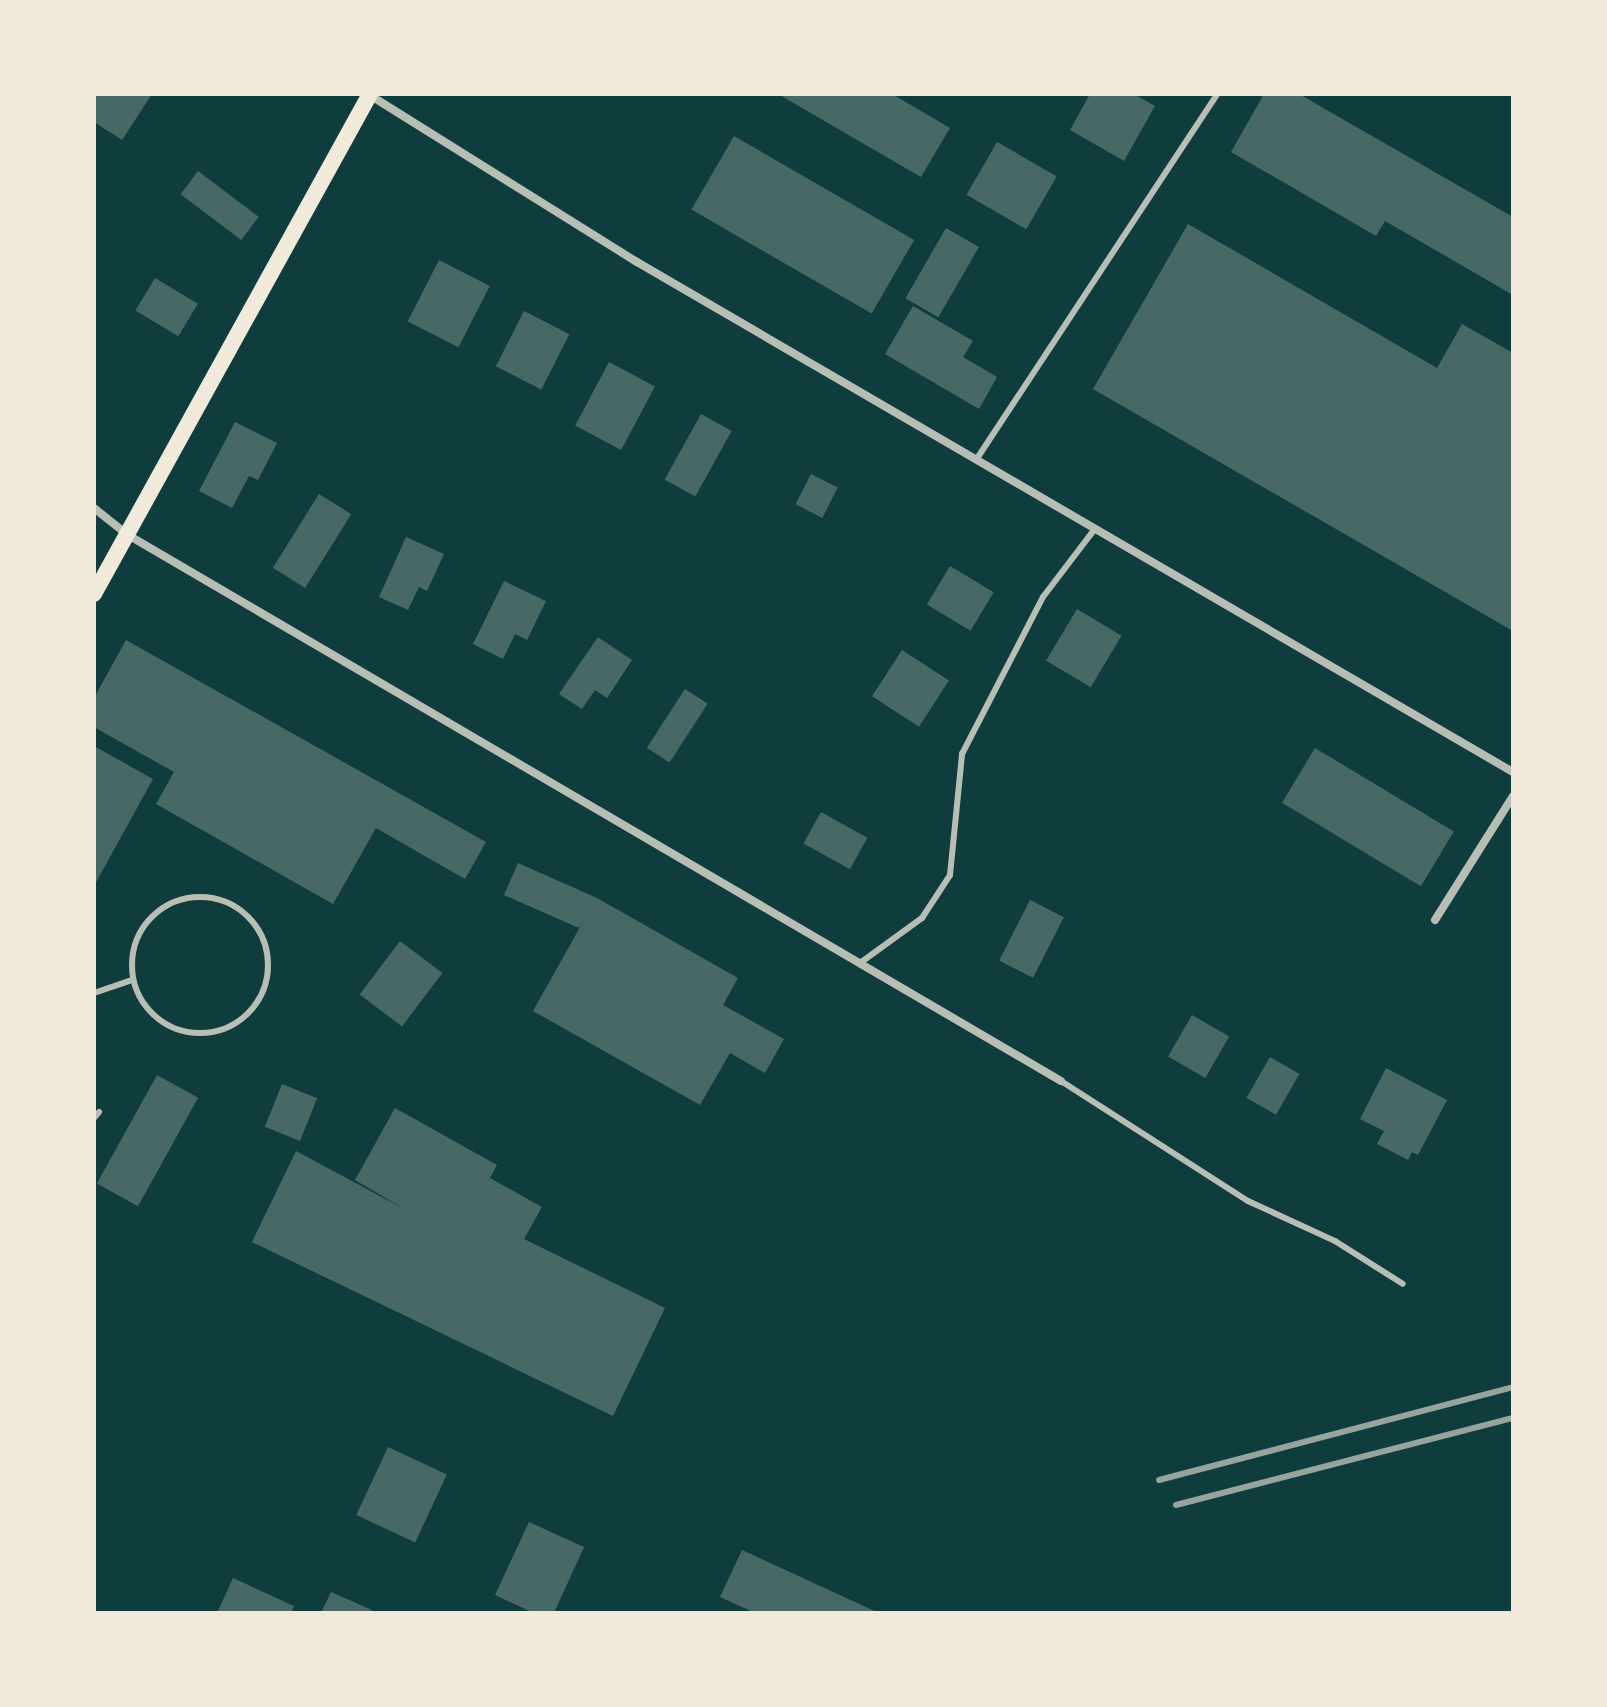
<!DOCTYPE html>
<style>
body{margin:0}
#map{position:relative;width:1607px;height:1707px;overflow:hidden;background:#0f3d3e;font-family:Commissioner,sans-serif}
div>[style]{position:absolute}
[style*='--x']{left:calc(var(--x)*1px);top:calc(var(--y)*1px);width:calc(var(--w)*1px);rotate:calc(var(--a)*1deg)}
.building>*{inset:0;background:#486865;transform-origin:0 0}
.service>*{height:6px;margin:-3px;padding:0 3px;transform-origin:3px;border-radius:3px;background:#b8beb3}
.service>.ring{margin:-3px;padding:0;box-sizing:content-box;background:none;border:6px solid #b8beb3;border-radius:50%}
.minor>*{height:8px;margin:-4px;padding:0 4px;transform-origin:4px;border-radius:4px;background:#b8beb3}
.secondary>*{height:16px;margin:-8px;padding:0 8px;transform-origin:8px;border-radius:8px;background:#f1e9da}
.rail>*{height:6px;margin:-3px;padding:0 3px;transform-origin:3px;border-radius:3px;background:#97a49c}
span{translate:-50% -50%;white-space:nowrap;text-align:center;line-height:1.15;-webkit-text-stroke:8px #f1e9da;paint-order:stroke}
.frame{position:absolute;inset:0;border:96px solid #f1e9da;pointer-events:none}
</style>
<div id="map">
<div class="building">
<i style="clip-path:polygon(94px 94px,152px 94px,122px 140px,94px 122px)"></i>
<i style="clip-path:polygon(778px 94px,892px 94px,950px 128px,921px 177px)"></i>
<i style="clip-path:polygon(1090px 94px,1134px 94px,1155px 106px,1124px 161px,1070px 130px)"></i>
<i style="clip-path:polygon(1264px 94px,1299px 94px,1513px 217px,1513px 295px,1385px 221px,1376px 236px,1231px 152px)"></i>
<i style="left:734px;top:136px;width:208px;height:85px;rotate:30deg"></i>
<i style="left:997px;top:142px;width:69px;height:61px;rotate:30deg"></i>
<i style="left:198px;top:171px;width:76px;height:29px;rotate:37deg"></i>
<i style="clip-path:polygon(1188px 224px,1437px 368px,1462px 324px,1513px 353px,1513px 631px,1093px 389px)"></i>
<i style="left:946px;top:228px;width:38px;height:81px;rotate:30deg"></i>
<i style="left:439px;top:260px;width:57px;height:69px;rotate:27deg"></i>
<i style="left:155px;top:278px;width:50px;height:38px;rotate:31deg"></i>
<i style="clip-path:polygon(913px 306px,973px 341px,963px 357px,997px 377px,979px 409px,885px 354px)"></i>
<i style="left:524px;top:311px;width:51px;height:62px;rotate:27deg"></i>
<i style="left:609px;top:362px;width:52px;height:72px;rotate:28deg"></i>
<i style="left:701px;top:414px;width:35px;height:75px;rotate:29deg"></i>
<i style="clip-path:polygon(235px 422px,277px 443px,258px 480px,249px 476px,232px 508px,199px 491px)"></i>
<i style="left:811px;top:474px;width:30px;height:34px;rotate:27deg"></i>
<i style="left:319px;top:494px;width:38px;height:87px;rotate:32deg"></i>
<i style="clip-path:polygon(406px 537px,444px 554px,427px 591px,419px 587px,408px 610px,379px 597px)"></i>
<i style="left:950px;top:566px;width:51px;height:45px;rotate:31deg"></i>
<i style="clip-path:polygon(504px 581px,546px 601px,527px 640px,515px 634px,503px 659px,473px 644px)"></i>
<i style="left:1077px;top:609px;width:52px;height:60px;rotate:31deg"></i>
<i style="clip-path:polygon(598px 637px,632px 660px,607px 698px,595px 690px,582px 709px,559px 694px)"></i>
<i style="clip-path:polygon(126px 640px,486px 842px,465px 879px,376px 828px,333px 904px,156px 804px,174px 772px,94px 727px,94px 698px)"></i>
<i style="left:902px;top:650px;width:56px;height:55px;rotate:33deg"></i>
<i style="left:685px;top:689px;width:27px;height:70px;rotate:33deg"></i>
<i style="clip-path:polygon(94px 746px,153px 779px,94px 886px)"></i>
<i style="left:1315px;top:748px;width:162px;height:64px;rotate:31deg"></i>
<i style="left:821px;top:812px;width:53px;height:36px;rotate:29deg"></i>
<i style="clip-path:polygon(518px 863px,597px 898px,738px 978px,723px 1005px,784px 1039px,765px 1073px,730px 1053px,700px 1105px,533px 1011px,584px 920px,579px 928px,504px 895px)"></i>
<i style="left:1030px;top:900px;width:38px;height:68px;rotate:27deg"></i>
<i style="left:400px;top:941px;width:53px;height:67px;rotate:37deg"></i>
<i style="left:1192px;top:1015px;width:43px;height:48px;rotate:30deg"></i>
<i style="left:1270px;top:1057px;width:34px;height:47px;rotate:30deg"></i>
<i style="clip-path:polygon(1386px 1068px,1447px 1100px,1418px 1155px,1412px 1152px,1408px 1160px,1377px 1144px,1384px 1131px,1360px 1119px)"></i>
<i style="left:157px;top:1075px;width:47px;height:124px;rotate:29deg"></i>
<i style="left:282px;top:1084px;width:38px;height:46px;rotate:22deg"></i>
<i style="clip-path:polygon(395px 1108px,497px 1165px,490px 1178px,542px 1207px,524px 1239px,665px 1308px,613px 1416px,252px 1242px,296px 1151px,406px 1210px,355px 1180px)"></i>
<i style="left:388px;top:1447px;width:65px;height:75px;rotate:25deg"></i>
<i style="clip-path:polygon(529px 1522px,584px 1547px,554px 1613px,534px 1613px,495px 1595px)"></i>
<i style="clip-path:polygon(742px 1550px,879px 1613px,755px 1613px,720px 1597px)"></i>
<i style="clip-path:polygon(233px 1578px,294px 1606px,291px 1613px,217px 1613px)"></i>
<i style="clip-path:polygon(331px 1592px,372px 1610px,371px 1613px,321px 1613px)"></i>
</div>
<div class="service">
<i style="--x:976;--y:460;--w:438;--a:-56.6"></i>
<i class="ring" style="left:132px;top:897px;width:130px;height:130px"></i>
<i style="--x:860;--y:963;--w:77;--a:-36"></i>
<i style="--x:922;--y:918;--w:51;--a:-56.9"></i>
<i style="--x:950;--y:875;--w:122;--a:-84.3"></i>
<i style="--x:962;--y:754;--w:177;--a:-62.7"></i>
<i style="--x:1043;--y:597;--w:84;--a:-52.7"></i>
<i style="--x:94;--y:993;--w:39;--a:-19"></i>
<i style="--x:1061;--y:1081;--w:222;--a:32.7"></i>
<i style="--x:1248;--y:1201;--w:96;--a:24.7"></i>
<i style="--x:1335;--y:1241;--w:80;--a:32.3"></i>
<i style="--x:94;--y:1118;--w:8;--a:-50"></i>
</div>
<div class="minor">
<i style="--x:368;--y:94;--w:317;--a:32"></i>
<i style="--x:637;--y:262;--w:1014;--a:30.21"></i>
<i style="--x:94;--y:508;--w:43;--a:38.5"></i>
<i style="--x:128;--y:535;--w:1081;--a:30.34"></i>
<i style="--x:1435;--y:920;--w:146;--a:-57.8"></i>
</div>
<div class="secondary">
<i style="--x:94;--y:594;--w:571;--a:-61.1"></i>
</div>
<div class="rail">
<i style="--x:1159;--y:1480;--w:366;--a:-14.7"></i>
<i style="--x:1176;--y:1505;--w:348;--a:-14.5"></i>
</div>
<div class="frame"></div>
</div>
